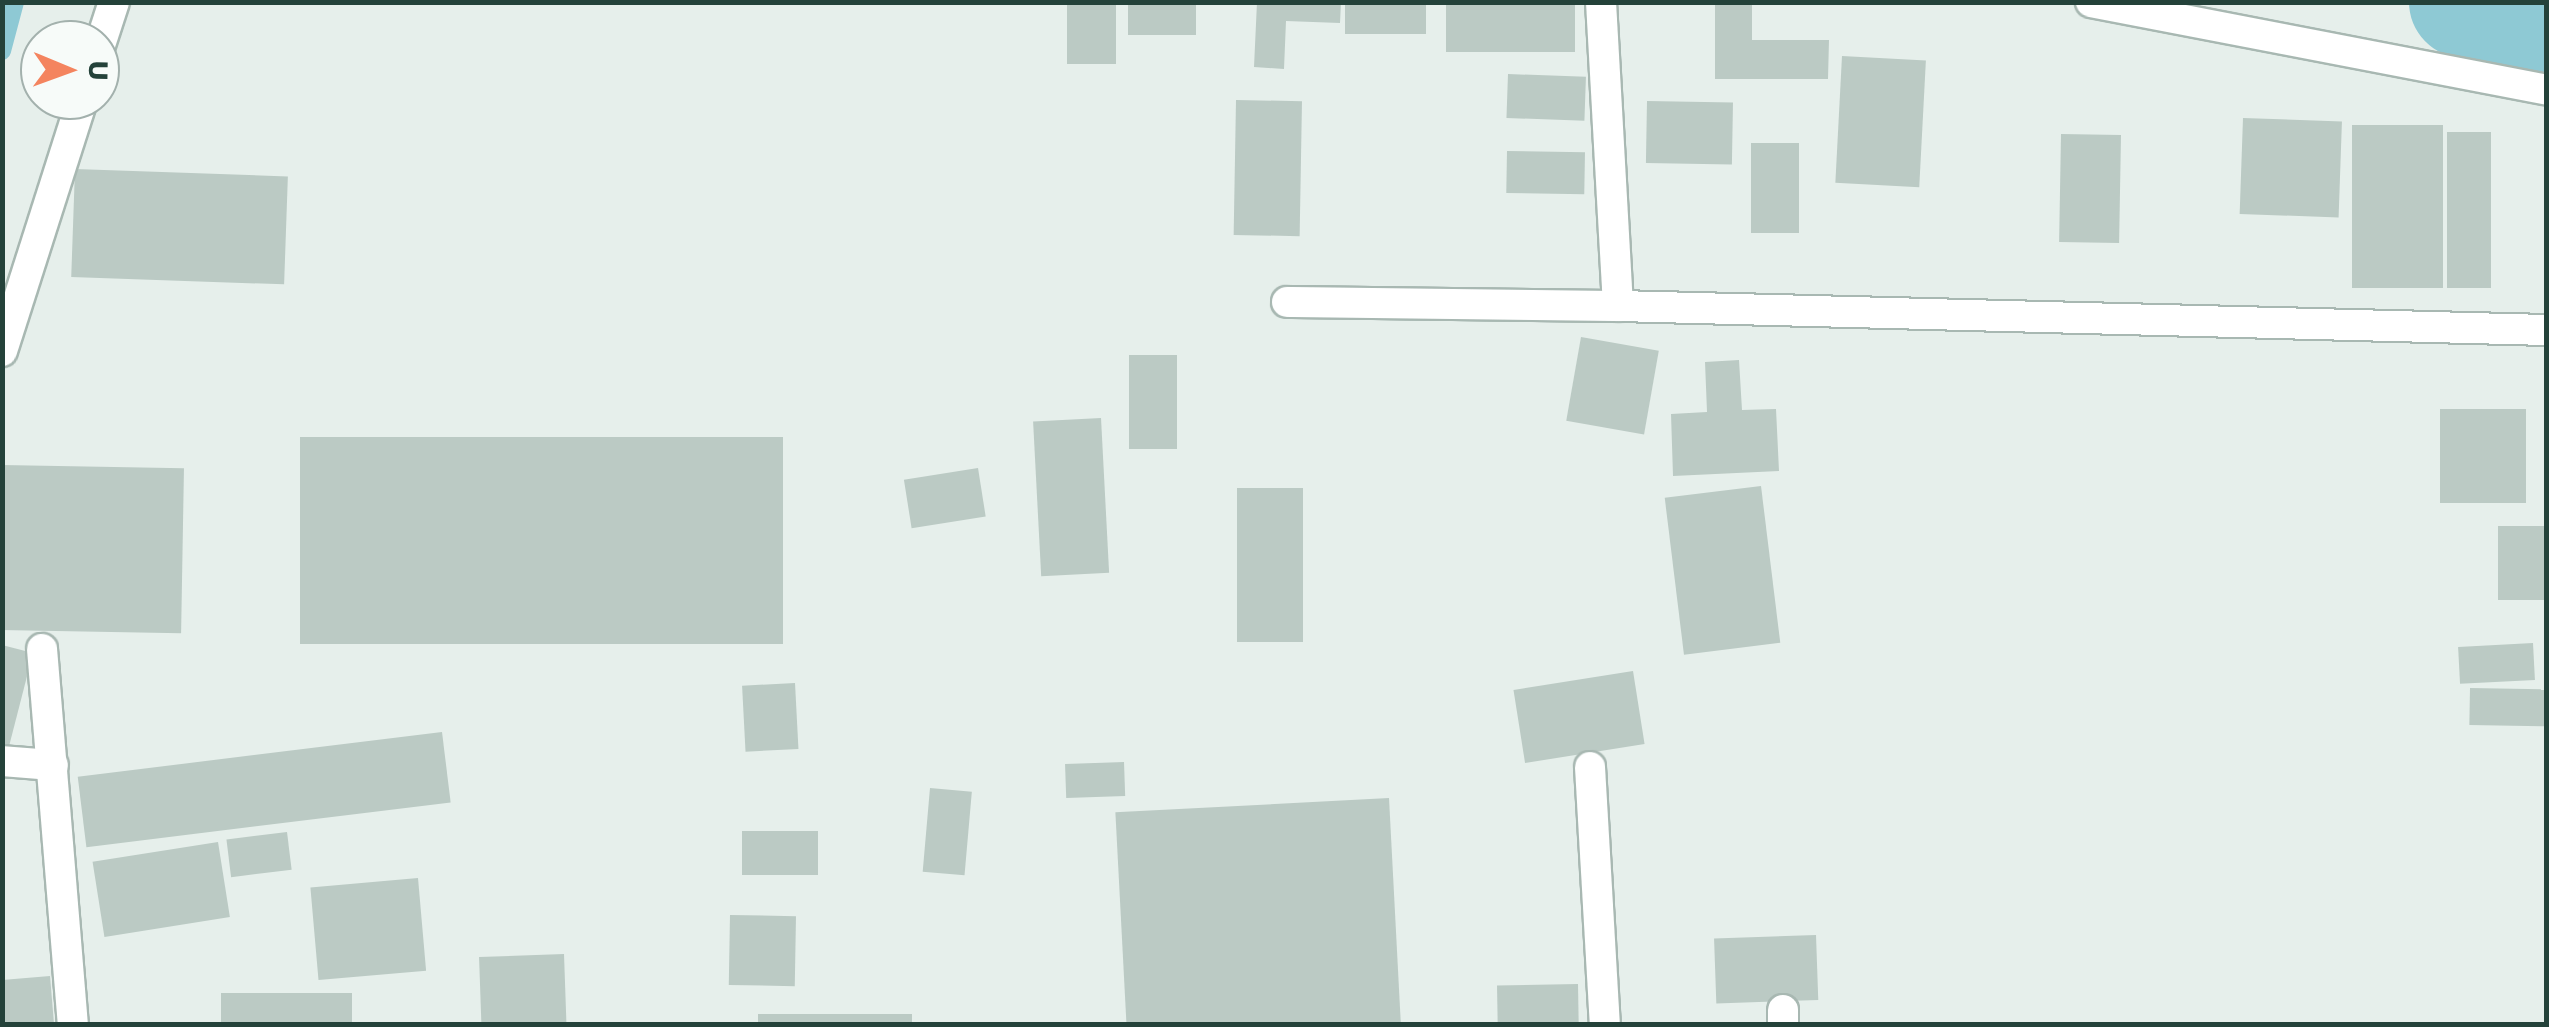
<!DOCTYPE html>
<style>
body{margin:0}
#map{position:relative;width:2549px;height:1027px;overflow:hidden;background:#e6efeb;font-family:"Work Sans",sans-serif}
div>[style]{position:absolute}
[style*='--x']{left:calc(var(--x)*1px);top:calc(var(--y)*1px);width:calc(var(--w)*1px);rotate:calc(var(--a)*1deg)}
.stream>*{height:18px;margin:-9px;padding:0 9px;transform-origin:9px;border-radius:9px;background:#8ec9d4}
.river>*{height:112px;margin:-56px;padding:0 56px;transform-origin:56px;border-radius:56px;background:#8ec9d4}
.building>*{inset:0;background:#bbcac4;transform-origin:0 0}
.roads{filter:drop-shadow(2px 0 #a8b8b2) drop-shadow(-2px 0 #a8b8b2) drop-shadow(0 2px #a8b8b2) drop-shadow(0 -2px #a8b8b2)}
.street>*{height:30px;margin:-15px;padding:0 15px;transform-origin:15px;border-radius:15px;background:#fff}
span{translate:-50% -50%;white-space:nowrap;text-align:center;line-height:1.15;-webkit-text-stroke:10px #f7fbf9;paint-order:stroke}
.frame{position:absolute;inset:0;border:5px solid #24423a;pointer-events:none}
.north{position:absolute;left:20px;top:20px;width:100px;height:100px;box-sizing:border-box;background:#f7fbf9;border:2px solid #a3b1ad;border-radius:50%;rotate:91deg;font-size:28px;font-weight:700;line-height:40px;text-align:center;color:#24423a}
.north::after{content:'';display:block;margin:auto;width:35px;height:45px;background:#f4845f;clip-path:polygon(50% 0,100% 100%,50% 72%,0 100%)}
</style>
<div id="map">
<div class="stream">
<i style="--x:2;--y:51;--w:51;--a:-75.1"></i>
</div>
<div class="river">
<i style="--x:2465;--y:2;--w:83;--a:11.9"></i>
</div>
<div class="building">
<i style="left:1067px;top:2px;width:49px;height:62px"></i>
<i style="left:1128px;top:2px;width:68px;height:33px"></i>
<i style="clip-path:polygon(1257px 2px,1341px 2px,1340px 23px,1286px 21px,1284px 69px,1254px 67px)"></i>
<i style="left:1345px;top:2px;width:81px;height:32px"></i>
<i style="left:1446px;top:2px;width:129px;height:50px"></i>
<i style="clip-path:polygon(1715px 2px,1752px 2px,1752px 40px,1829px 40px,1828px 79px,1715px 79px)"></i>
<i style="left:1842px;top:56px;width:84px;height:127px;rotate:3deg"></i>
<i style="left:1508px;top:74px;width:78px;height:44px;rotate:2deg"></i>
<i style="left:1236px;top:100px;width:66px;height:135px;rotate:1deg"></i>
<i style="left:1647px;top:101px;width:86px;height:62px;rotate:1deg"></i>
<i style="left:2243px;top:118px;width:99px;height:96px;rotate:2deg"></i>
<i style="left:2443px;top:125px;width:163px;height:91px;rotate:90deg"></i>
<i style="left:2491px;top:132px;width:156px;height:44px;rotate:90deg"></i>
<i style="left:2061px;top:134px;width:60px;height:108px;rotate:1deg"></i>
<i style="left:1751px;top:143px;width:48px;height:90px"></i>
<i style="left:1507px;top:151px;width:78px;height:42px;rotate:1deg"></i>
<i style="left:75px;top:169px;width:213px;height:108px;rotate:2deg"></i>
<i style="left:1581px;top:337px;width:79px;height:85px;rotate:10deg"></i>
<i style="left:1129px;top:355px;width:48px;height:94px"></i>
<i style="clip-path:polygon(1739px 360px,1742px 410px,1776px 409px,1779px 471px,1673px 476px,1671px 414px,1707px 412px,1705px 362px)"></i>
<i style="left:2440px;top:409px;width:86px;height:94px"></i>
<i style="left:1101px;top:418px;width:155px;height:68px;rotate:87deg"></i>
<i style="left:300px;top:437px;width:483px;height:207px"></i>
<i style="left:2px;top:465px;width:182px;height:165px;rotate:1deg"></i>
<i style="left:978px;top:468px;width:49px;height:75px;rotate:81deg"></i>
<i style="left:1761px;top:486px;width:158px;height:97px;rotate:83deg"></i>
<i style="left:1303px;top:488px;width:154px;height:66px;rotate:90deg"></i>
<i style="left:2546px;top:526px;width:74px;height:48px;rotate:90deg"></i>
<i style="left:2533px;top:643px;width:37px;height:75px;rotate:87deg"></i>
<i style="clip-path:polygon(2px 645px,33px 653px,6px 758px,2px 757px)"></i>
<i style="left:1633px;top:671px;width:74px;height:121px;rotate:81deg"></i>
<i style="left:795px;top:683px;width:66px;height:53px;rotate:87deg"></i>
<i style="left:2470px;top:688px;width:76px;height:37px;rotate:1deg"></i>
<i style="left:442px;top:732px;width:71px;height:367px;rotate:83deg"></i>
<i style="left:1124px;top:762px;width:34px;height:59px;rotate:88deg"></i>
<i style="left:930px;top:788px;width:42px;height:84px;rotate:5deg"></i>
<i style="left:1389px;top:798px;width:226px;height:274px;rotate:87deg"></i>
<i style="left:742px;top:831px;width:76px;height:44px"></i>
<i style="left:287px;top:832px;width:38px;height:61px;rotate:83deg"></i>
<i style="left:218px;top:842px;width:76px;height:127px;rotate:81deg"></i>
<i style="left:418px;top:878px;width:93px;height:108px;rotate:85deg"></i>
<i style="left:730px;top:915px;width:66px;height:70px;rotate:1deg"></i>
<i style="left:1816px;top:935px;width:65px;height:102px;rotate:88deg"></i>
<i style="left:564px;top:954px;width:70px;height:85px;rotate:88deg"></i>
<i style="clip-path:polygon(50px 976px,54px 1024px,2px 1024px,2px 980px)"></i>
<i style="left:1578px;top:984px;width:40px;height:81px;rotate:89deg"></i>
<i style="left:352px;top:993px;width:31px;height:131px;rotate:90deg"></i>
<i style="left:758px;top:1014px;width:154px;height:10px"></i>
</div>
<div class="roads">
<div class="street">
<i style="--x:1601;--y:2;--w:304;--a:86.8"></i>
<i style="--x:1618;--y:306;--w:928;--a:1.48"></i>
<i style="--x:2091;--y:2;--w:463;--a:10.9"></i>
<i style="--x:100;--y:45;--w:45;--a:-72"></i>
<i style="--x:1287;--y:302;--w:331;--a:0.7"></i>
<i style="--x:2;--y:351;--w:263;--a:-72.3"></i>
<i style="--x:42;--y:649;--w:376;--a:85.3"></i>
<i style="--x:2;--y:761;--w:51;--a:4.5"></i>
<i style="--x:1590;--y:767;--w:257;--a:86.7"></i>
<i style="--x:1783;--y:1010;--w:14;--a:90"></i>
</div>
</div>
<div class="frame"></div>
<div class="north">U</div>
</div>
